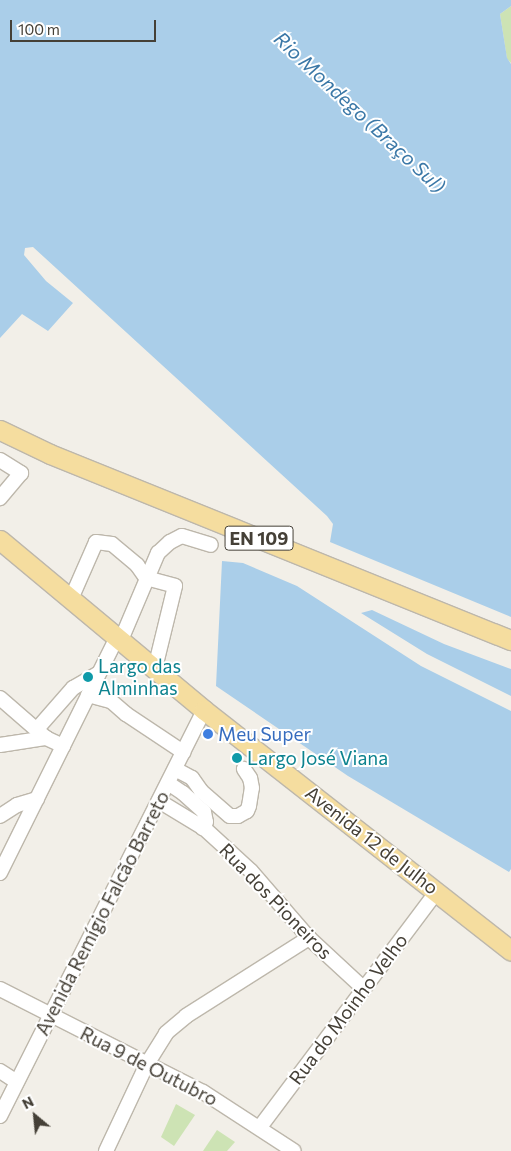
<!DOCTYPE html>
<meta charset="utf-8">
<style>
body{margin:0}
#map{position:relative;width:511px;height:1151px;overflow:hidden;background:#f2efe8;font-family:Commissioner,sans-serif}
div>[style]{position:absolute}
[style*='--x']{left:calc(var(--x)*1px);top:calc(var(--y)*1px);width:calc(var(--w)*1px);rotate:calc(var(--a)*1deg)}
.green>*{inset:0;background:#cde3b4}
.water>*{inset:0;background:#aacee9}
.roads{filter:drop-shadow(1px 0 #bdb7ab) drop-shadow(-1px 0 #bdb7ab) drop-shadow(0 1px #bdb7ab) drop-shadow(0 -1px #bdb7ab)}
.minor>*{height:14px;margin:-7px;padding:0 7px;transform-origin:7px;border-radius:7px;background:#fff}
.major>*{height:19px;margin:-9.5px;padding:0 9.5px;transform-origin:9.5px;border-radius:9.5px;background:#f5dd9f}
.dots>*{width:14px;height:14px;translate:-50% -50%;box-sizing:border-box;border:2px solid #fff;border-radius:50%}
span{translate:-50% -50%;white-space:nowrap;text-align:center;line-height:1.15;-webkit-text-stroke:4px #fff;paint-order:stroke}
.shield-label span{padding:1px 4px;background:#fff;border:1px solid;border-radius:4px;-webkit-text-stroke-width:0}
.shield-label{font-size:18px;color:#454037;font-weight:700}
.culture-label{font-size:19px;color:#0d838f}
.left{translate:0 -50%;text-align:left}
.shop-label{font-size:19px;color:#366cbe}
.street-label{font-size:19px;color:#454037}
.water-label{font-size:20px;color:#3b78a7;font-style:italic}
.north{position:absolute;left:10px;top:1091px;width:50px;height:50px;-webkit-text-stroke:4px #fff;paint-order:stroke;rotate:332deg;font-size:14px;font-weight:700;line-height:20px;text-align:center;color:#454037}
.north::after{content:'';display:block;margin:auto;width:18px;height:22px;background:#454037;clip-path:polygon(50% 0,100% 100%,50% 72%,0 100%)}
.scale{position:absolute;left:10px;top:20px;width:146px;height:22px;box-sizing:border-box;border:2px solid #454037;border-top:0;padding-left:6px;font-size:15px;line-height:18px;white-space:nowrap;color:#454037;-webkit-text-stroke:4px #fff;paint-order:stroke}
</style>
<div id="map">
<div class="green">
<i style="clip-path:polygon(511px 6px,511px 63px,507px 59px,500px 14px)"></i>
<i style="clip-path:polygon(176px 1104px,195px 1115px,174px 1146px,161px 1137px)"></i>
<i style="clip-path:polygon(217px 1130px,235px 1142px,227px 1151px,203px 1151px)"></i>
</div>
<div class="water">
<i style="clip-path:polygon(0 0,511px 0,511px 6px,500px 14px,507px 58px,511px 64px,511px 617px,330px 542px,333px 524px,327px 516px,33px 247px,25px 248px,24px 255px,46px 281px,73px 303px,48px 331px,22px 314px,0 338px)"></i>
<i style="clip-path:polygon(222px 561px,243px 563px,297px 586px,421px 666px,511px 711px,511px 869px,509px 872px,348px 776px,216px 686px)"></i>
<i style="clip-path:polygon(372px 610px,444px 644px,511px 669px,511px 696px,427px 654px,361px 613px)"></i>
</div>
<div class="roads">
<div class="minor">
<i style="--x:0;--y:460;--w:25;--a:32"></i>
<i style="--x:21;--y:473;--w:33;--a:130"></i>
<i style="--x:71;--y:599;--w:62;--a:-66.3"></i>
<i style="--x:96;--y:542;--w:16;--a:7"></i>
<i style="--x:112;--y:544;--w:33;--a:40"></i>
<i style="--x:137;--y:565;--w:16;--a:55"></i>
<i style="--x:146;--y:578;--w:30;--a:15"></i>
<i style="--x:175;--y:586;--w:84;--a:103.7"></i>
<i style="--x:121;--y:640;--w:95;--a:-67"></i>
<i style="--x:158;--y:553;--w:16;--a:-43"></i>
<i style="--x:170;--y:542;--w:13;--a:-27"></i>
<i style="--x:182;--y:536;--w:30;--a:17"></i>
<i style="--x:88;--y:695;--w:24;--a:15"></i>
<i style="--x:111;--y:701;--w:20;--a:41"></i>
<i style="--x:126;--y:714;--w:69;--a:33.7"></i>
<i style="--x:0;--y:698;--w:61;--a:41"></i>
<i style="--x:46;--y:738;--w:19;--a:25"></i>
<i style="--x:37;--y:729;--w:55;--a:-48.7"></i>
<i style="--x:73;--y:688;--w:30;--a:-30"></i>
<i style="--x:0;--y:745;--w:47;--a:-8.7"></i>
<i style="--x:175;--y:769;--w:19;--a:28"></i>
<i style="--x:192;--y:778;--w:16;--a:55"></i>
<i style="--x:201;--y:791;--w:38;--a:41"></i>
<i style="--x:230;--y:816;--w:8;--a:0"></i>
<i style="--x:238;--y:816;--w:10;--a:-29"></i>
<i style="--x:247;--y:811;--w:5;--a:-68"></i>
<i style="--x:249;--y:806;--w:18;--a:-81"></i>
<i style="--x:252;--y:788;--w:10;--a:-101"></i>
<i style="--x:250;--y:778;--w:11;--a:-124"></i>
<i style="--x:168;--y:783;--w:18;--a:34"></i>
<i style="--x:183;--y:793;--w:28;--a:42"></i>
<i style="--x:204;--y:812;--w:10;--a:79"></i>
<i style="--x:206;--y:822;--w:7;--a:117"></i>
<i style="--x:159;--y:801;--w:54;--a:31.3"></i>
<i style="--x:205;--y:829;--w:62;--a:42.4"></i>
<i style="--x:251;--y:871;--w:89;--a:49.1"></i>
<i style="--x:309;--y:938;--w:75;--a:42.8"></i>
<i style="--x:0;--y:816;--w:20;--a:-33"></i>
<i style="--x:17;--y:805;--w:21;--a:-17"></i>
<i style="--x:0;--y:873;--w:263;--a:-63.6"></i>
<i style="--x:0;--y:989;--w:228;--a:26.9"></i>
<i style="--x:203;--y:1092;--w:108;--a:33"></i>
<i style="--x:0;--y:1071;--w:20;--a:33"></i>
<i style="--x:0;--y:1116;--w:454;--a:-63.3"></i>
<i style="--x:260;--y:1127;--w:295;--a:-53.1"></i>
<i style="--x:106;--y:1151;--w:96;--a:-64.8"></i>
<i style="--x:147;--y:1064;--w:36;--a:-58"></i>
<i style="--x:166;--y:1033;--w:26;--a:-40"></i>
<i style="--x:186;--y:1016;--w:146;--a:-32.4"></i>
</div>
<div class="major">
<i style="--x:0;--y:430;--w:55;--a:25.6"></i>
<i style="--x:50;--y:454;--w:497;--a:22"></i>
<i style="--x:0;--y:540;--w:266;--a:39.8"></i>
<i style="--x:204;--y:710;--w:390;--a:38.1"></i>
</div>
</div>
<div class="dots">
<i style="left:88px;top:677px;background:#0f9aa8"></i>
<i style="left:208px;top:734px;background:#3f7fe0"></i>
<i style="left:237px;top:758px;background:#0f9aa8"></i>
</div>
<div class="shield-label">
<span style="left:259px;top:538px">EN 109</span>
</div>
<div class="culture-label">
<span class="left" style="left:98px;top:677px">Largo das<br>Alminhas</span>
<span class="left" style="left:247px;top:758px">Largo José Viana</span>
</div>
<div class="shop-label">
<span class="left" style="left:218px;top:734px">Meu Super</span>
</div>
<div class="street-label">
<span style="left:372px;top:840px;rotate:38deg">Avenida 12 de Julho</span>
<span style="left:276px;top:901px;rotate:46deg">Rua dos Pioneiros</span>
<span style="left:102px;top:913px;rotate:-63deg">Avenida Remígio Falcão Barreto</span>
<span style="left:348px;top:1009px;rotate:-53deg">Rua do Moinho Velho</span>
<span style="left:149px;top:1066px;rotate:27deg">Rua 9 de Outubro</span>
</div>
<div class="water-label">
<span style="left:360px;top:112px;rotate:43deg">Rio Mondego (Braço Sul)</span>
</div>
<div class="north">N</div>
<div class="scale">100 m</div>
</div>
